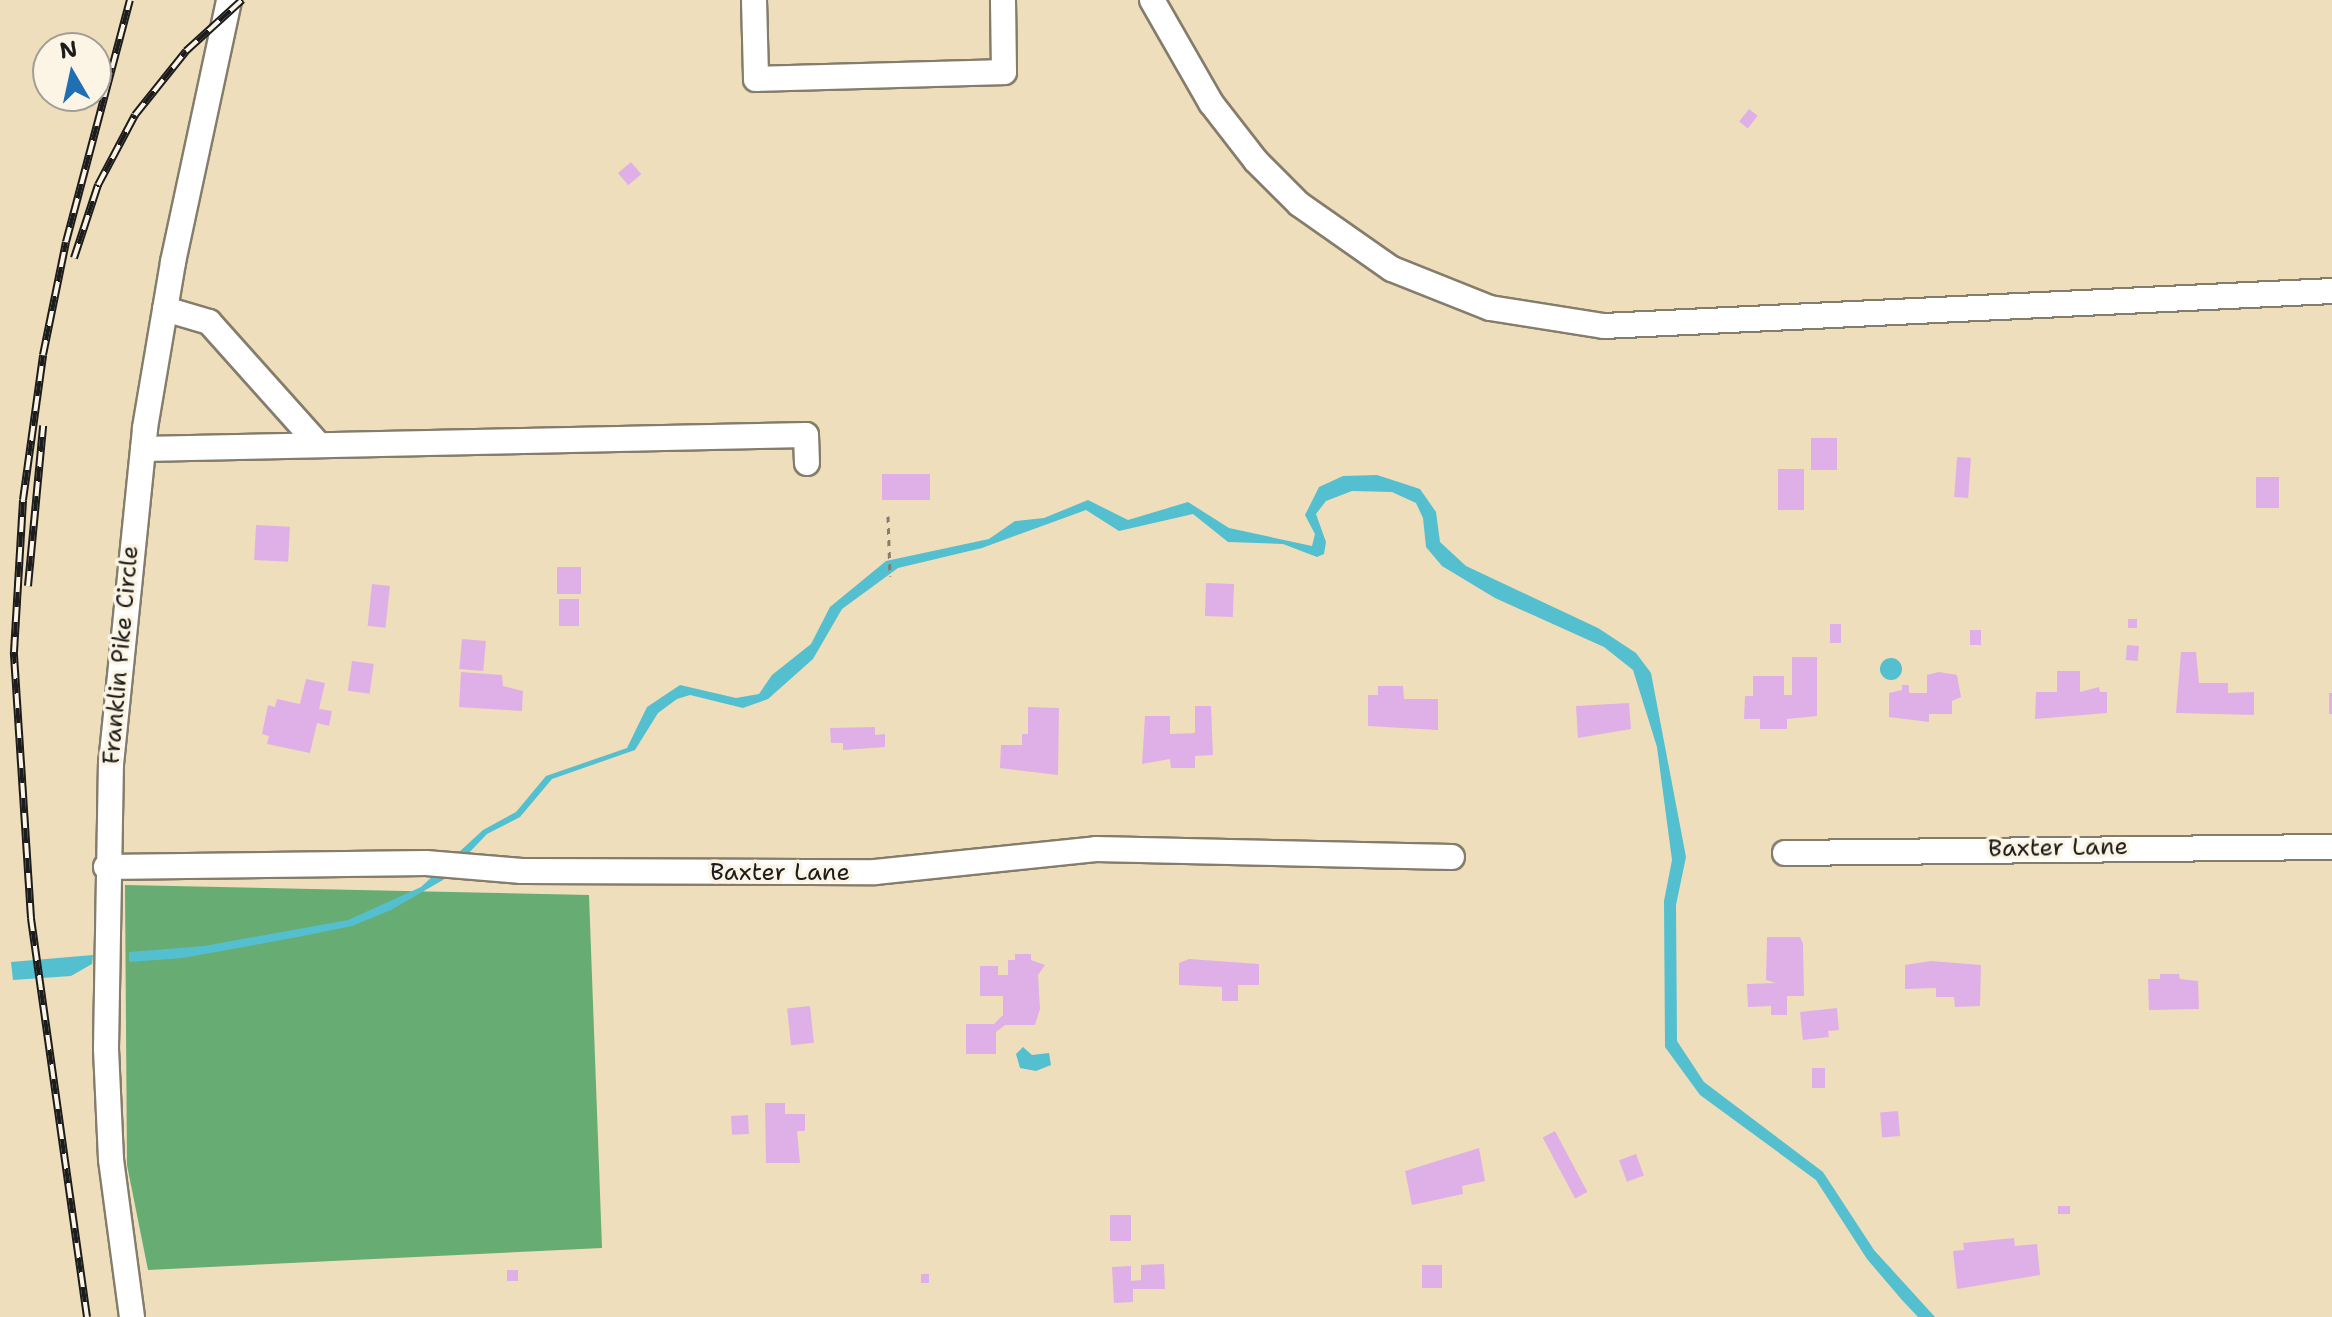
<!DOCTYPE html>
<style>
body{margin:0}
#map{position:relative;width:2332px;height:1317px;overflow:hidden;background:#eedebc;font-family:"Shantell Sans",sans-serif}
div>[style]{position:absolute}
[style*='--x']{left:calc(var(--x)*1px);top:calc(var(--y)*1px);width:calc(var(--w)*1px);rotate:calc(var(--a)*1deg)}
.forest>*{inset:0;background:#67ac72}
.water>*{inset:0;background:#54bfcf}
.round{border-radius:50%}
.building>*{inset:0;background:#dfb0e7;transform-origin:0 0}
.path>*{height:3px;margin-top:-1.5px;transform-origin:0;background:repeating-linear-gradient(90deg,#857d6c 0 6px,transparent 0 12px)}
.roads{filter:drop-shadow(2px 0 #857d6c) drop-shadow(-2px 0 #857d6c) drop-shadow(0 2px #857d6c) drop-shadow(0 -2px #857d6c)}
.minor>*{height:24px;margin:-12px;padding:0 12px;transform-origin:12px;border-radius:12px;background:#fff}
.rail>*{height:8px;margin-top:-4px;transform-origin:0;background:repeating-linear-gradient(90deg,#fcf5e5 0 15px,#1c1c1c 0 30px);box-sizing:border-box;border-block:2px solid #1c1c1c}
span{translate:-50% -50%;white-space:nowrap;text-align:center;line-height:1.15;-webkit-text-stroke:7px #fcf5e5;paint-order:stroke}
.street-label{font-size:24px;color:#1c1c1c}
.north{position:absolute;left:32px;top:32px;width:80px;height:80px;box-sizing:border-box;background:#fcf5e5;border:2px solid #a29e95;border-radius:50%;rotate:351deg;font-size:22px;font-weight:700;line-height:32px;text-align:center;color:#1c1c1c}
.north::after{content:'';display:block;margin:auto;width:28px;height:36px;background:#1f6fb2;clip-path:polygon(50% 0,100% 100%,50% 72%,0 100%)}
</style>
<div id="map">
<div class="forest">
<i style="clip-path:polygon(125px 885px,589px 895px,602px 1248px,148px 1270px,127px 1165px)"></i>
</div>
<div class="water">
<i style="clip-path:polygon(1377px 475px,1420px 489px,1436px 512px,1440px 542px,1466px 566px,1598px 628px,1636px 653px,1651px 673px,1686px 857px,1676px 905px,1677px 1041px,1704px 1082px,1823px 1172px,1874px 1250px,1935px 1317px,1918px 1317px,1902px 1300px,1867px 1259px,1816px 1180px,1700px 1095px,1665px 1047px,1664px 901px,1672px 860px,1657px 747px,1633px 670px,1604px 647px,1495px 598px,1442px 566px,1426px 547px,1423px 518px,1416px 503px,1392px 492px,1352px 491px,1326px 501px,1316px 514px,1326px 542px,1324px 554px,1317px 557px,1283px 544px,1228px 542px,1193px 514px,1119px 531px,1086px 510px,982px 548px,898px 568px,842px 609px,813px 659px,768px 699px,743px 708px,690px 695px,677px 699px,658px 713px,635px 750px,552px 779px,520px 817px,487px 834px,443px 880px,391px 910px,352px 926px,298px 937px,183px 958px,129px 962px,129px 952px,204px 946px,348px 920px,421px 887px,483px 830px,516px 812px,546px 776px,627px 748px,647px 707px,680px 685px,736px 698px,759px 694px,772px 675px,811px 644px,830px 607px,886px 561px,989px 539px,1015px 521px,1044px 518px,1088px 500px,1128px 520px,1188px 502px,1229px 528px,1312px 546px,1315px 534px,1305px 515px,1319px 487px,1343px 476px)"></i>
<i class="round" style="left:1880px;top:658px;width:22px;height:22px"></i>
<i style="clip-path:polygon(93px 955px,92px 964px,71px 976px,13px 980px,11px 962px)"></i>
<i style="clip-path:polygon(1023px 1047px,1032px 1055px,1049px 1053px,1051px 1065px,1036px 1071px,1020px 1068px,1016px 1054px)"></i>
</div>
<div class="building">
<i style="left:1749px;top:109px;width:11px;height:16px;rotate:38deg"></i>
<i style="left:631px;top:162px;width:16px;height:17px;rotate:50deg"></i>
<i style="left:1811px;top:438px;width:26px;height:32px"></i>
<i style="left:1957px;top:457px;width:14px;height:40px;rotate:4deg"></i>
<i style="left:1778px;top:469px;width:26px;height:41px"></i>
<i style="left:882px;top:474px;width:48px;height:26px"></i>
<i style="left:2256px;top:477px;width:23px;height:31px"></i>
<i style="left:256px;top:525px;width:34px;height:35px;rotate:3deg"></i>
<i style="left:557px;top:567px;width:24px;height:27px"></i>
<i style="left:1206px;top:583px;width:28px;height:33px;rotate:2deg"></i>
<i style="left:372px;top:584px;width:18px;height:42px;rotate:6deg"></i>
<i style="left:559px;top:599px;width:20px;height:27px"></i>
<i style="left:2128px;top:619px;width:9px;height:9px"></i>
<i style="left:1830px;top:624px;width:11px;height:19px"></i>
<i style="left:1970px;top:630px;width:11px;height:15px"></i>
<i style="left:462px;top:639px;width:24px;height:30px;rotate:5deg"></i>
<i style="left:2127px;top:645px;width:12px;height:15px;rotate:5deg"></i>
<i style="clip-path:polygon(2181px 652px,2196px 652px,2199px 683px,2228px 683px,2228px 693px,2254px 692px,2254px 715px,2176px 713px)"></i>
<i style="clip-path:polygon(1792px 657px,1817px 657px,1817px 716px,1787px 719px,1787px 729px,1760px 729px,1760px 719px,1744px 719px,1745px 696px,1753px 696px,1753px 676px,1784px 676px,1784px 695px,1792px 695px)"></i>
<i style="left:352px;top:661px;width:22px;height:30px;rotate:8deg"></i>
<i style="clip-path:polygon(2057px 671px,2080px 671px,2080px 692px,2099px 687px,2100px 692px,2107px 692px,2107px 713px,2035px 719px,2036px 692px,2057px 692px)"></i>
<i style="clip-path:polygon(461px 672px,502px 675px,503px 686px,523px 691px,522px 711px,459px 707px)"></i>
<i style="clip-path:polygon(1939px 672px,1957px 675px,1961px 697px,1952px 701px,1952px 714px,1929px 714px,1929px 722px,1889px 717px,1889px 693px,1902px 690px,1902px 685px,1909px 685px,1909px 693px,1927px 693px,1927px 675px)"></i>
<i style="clip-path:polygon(306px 679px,325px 683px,319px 709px,332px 711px,329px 726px,317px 723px,310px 753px,267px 744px,269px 736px,262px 734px,268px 705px,275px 707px,277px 699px,300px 704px)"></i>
<i style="clip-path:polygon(1378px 686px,1403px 686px,1404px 699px,1438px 699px,1438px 730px,1368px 726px,1368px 695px,1378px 695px)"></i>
<i style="left:2329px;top:693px;width:3px;height:21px"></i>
<i style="clip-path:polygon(1629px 703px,1631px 729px,1578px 738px,1576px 706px)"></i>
<i style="clip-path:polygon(1195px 706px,1211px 706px,1213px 755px,1195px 756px,1195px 768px,1171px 768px,1170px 759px,1142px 764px,1145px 716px,1170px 716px,1170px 734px,1195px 733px)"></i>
<i style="clip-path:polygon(1028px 707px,1059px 708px,1058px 775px,1000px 768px,1001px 745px,1022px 745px,1022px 734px,1028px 734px)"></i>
<i style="clip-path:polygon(875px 727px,875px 735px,885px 734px,885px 747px,843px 750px,843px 743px,831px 743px,830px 728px)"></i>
<i style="clip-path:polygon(1767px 937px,1800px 937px,1803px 944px,1804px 996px,1787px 996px,1787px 1015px,1771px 1015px,1771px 1006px,1748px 1007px,1747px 984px,1776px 983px,1766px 980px)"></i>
<i style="clip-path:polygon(1015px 954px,1031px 954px,1031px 960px,1045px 965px,1038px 975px,1040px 1009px,1035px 1025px,1005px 1025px,996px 1032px,996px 1054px,966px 1054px,966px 1024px,994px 1024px,1003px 1015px,1003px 996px,980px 996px,980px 966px,998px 966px,998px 975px,1008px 975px,1008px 960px,1015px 960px)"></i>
<i style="clip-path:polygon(1189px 959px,1259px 964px,1259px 985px,1238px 985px,1238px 1001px,1222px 1001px,1222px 987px,1179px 985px,1179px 963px)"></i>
<i style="clip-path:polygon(1931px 961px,1981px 965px,1980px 1006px,1955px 1007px,1954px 997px,1936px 997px,1936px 988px,1905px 989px,1905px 965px)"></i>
<i style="clip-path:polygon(2160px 974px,2179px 974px,2180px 979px,2198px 981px,2199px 1009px,2149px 1010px,2148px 979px,2160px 979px)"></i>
<i style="left:810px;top:1006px;width:37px;height:23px;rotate:84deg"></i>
<i style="clip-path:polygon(1837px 1008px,1839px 1030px,1828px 1031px,1829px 1037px,1803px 1040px,1800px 1012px)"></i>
<i style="left:1825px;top:1068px;width:20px;height:13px;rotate:90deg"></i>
<i style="clip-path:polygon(765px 1103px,785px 1103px,785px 1114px,805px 1114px,805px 1131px,797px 1131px,800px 1163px,766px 1163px)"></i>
<i style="left:1898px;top:1111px;width:25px;height:18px;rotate:85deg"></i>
<i style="left:748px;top:1115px;width:19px;height:17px;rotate:87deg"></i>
<i style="left:1555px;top:1131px;width:69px;height:14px;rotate:62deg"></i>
<i style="clip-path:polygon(1479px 1148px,1485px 1181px,1462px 1186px,1463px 1194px,1412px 1205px,1405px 1171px)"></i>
<i style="left:1636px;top:1154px;width:23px;height:18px;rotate:70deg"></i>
<i style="left:2070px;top:1206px;width:8px;height:12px;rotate:90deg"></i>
<i style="left:1110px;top:1215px;width:21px;height:26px"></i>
<i style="clip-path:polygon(2014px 1238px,2015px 1246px,2037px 1244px,2040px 1275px,1957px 1289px,1953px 1251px,1964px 1250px,1963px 1243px)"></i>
<i style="clip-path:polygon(1164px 1264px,1165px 1289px,1133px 1289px,1133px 1302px,1114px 1303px,1112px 1267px,1131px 1266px,1131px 1281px,1141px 1280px,1141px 1265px)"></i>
<i style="left:1422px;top:1265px;width:20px;height:23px"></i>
<i style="left:507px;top:1270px;width:11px;height:11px"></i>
<i style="left:921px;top:1274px;width:8px;height:9px"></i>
</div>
<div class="path">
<i style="--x:888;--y:516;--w:60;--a:88.1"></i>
</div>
<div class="roads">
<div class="minor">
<i style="--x:754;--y:0;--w:79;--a:88.5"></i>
<i style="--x:756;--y:79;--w:248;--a:-1.6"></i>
<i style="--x:1004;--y:72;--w:72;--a:-90.8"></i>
<i style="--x:1152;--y:0;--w:119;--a:60.2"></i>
<i style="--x:1211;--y:103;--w:73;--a:52.2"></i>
<i style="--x:1256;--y:161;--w:61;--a:45"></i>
<i style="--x:1299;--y:204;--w:113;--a:35"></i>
<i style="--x:1392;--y:269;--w:105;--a:21.7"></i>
<i style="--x:1490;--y:308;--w:115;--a:9"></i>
<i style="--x:1604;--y:326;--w:729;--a:-2.75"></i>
<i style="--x:165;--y:309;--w:46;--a:16.5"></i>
<i style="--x:209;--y:322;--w:162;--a:48.2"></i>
<i style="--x:143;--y:449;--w:663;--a:-1.21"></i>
<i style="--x:806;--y:435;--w:28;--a:88"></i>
<i style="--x:1785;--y:853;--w:547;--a:-0.63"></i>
<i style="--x:106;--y:867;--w:320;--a:-0.7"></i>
<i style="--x:426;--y:863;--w:96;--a:4.8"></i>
<i style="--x:522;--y:871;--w:353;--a:0.2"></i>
<i style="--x:875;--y:872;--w:222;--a:-5.9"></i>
<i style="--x:1096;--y:849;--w:356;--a:1.3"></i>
<i style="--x:132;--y:1317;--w:159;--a:-97.6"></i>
<i style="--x:111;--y:1159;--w:111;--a:-92.6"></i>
<i style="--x:106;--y:1048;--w:284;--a:-89"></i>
<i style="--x:111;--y:764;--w:338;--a:-84.2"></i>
<i style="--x:145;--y:428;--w:168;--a:-80.4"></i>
<i style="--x:173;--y:262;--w:268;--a:-77.9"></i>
</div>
</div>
<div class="rail">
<i style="--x:74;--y:258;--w:77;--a:-71.8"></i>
<i style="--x:98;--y:185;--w:79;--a:-62.1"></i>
<i style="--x:135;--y:115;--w:82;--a:-51.4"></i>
<i style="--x:186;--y:51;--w:76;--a:-42.3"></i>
<i style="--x:28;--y:586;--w:161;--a:-84.6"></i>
<i style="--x:87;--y:1317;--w:403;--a:-98"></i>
<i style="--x:31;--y:918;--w:267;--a:-93.7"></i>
<i style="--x:14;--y:652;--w:152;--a:-86.6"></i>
<i style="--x:23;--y:500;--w:146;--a:-82.1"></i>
<i style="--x:43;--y:355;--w:115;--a:-78.5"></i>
<i style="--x:66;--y:242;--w:250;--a:-75.2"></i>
</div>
<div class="street-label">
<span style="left:121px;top:655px;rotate:-85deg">Franklin Pike Circle</span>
<span style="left:2058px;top:848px;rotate:-1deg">Baxter Lane</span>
<span style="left:780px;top:873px">Baxter Lane</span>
</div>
<div class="north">N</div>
</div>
